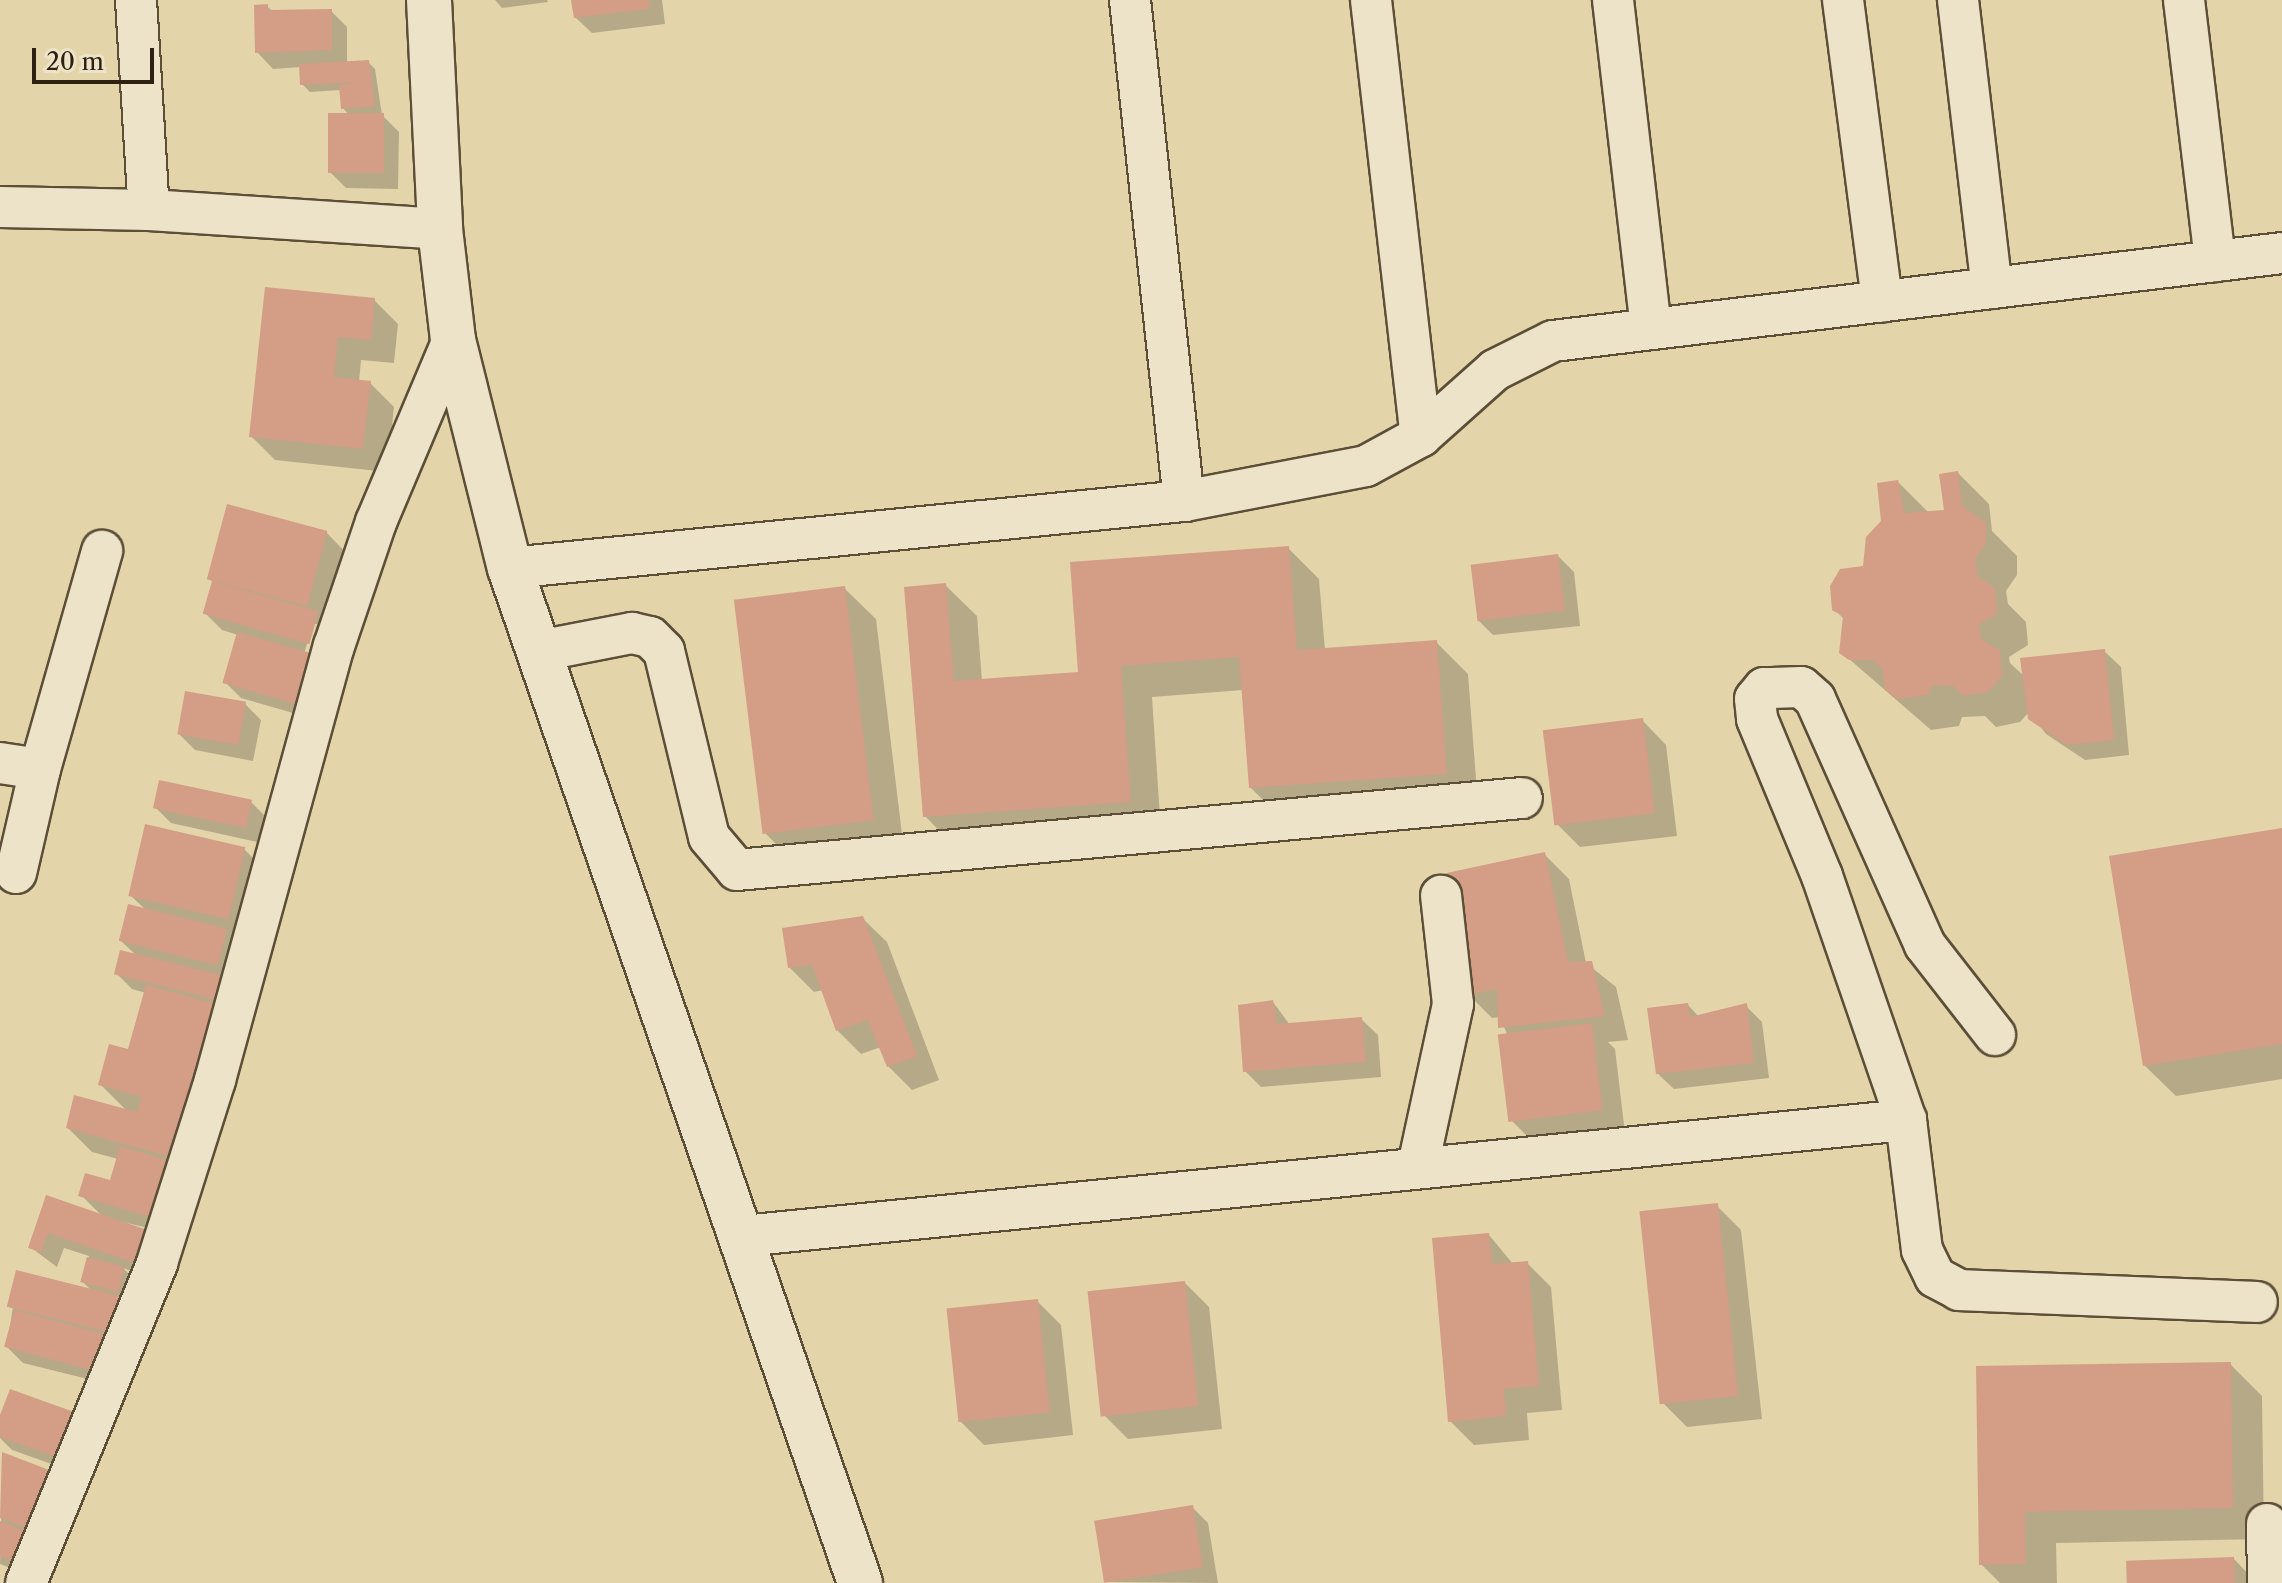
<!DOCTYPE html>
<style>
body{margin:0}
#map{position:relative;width:2282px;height:1583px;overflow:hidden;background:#e3d4aa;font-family:"Libre Caslon Text",serif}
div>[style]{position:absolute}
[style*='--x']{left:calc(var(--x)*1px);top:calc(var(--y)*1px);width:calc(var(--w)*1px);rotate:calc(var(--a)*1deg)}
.shadow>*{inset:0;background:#0003}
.building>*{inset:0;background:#d39d86;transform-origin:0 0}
.roads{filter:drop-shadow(2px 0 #5c4e37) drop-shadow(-2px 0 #5c4e37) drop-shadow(0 2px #5c4e37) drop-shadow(0 -2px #5c4e37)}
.minor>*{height:40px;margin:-20px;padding:0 20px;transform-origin:20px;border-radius:20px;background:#ede3c8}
.tertiary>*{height:44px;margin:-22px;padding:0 22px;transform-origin:22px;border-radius:22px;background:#ede3c8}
span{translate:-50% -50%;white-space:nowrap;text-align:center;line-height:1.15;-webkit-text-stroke:8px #ede3c8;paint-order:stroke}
.scale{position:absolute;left:32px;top:48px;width:122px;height:36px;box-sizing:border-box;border:4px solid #2f2111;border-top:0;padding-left:10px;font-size:24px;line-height:28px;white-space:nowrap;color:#2f2111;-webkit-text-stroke:6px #ede3c8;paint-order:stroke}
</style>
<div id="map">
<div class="shadow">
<i style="clip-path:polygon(495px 0,547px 0,548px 2px,502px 8px)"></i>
<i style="clip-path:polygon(573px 0,662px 0,665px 24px,592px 33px,575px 17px)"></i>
<i style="clip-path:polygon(267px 6px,273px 12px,331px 11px,347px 27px,347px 63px,368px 62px,375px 69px,382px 115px,399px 132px,398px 189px,346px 188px,330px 172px,349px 115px,343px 108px,341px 90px,310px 92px,302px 84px,301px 67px,273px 69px,257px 52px)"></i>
<i style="clip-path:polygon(267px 289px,374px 300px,398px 324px,394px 363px,361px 360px,359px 382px,370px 383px,394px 407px,387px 472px,275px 460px,251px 436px)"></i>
<i style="clip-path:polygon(1958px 473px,1989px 504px,1992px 531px,2017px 556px,2017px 575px,2006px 591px,2008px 604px,2026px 622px,2028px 645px,2009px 657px,2010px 663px,2025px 677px,2104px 651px,2121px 667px,2129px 755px,2085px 760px,2046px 734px,2029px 712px,2020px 722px,1996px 727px,1985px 716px,1962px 717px,1959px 726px,1931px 730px,1841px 652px,1844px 619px,1834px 609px,1865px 568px,1898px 482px,1929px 513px,1946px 512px)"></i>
<i style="clip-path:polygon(evenodd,326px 532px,350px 557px,324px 722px,241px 698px,225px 682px,238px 635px,222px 630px,206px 614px,214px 583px,209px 578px,326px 532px,313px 624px,317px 624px,308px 655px,304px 654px,313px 624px)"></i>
<i style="clip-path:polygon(1288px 548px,1319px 579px,1325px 650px,1437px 643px,1468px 674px,1478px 805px,1282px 819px,1251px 788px,1243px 690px,1152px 697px,1161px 832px,956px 848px,925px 816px,945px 585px,977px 616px,982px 681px,1080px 674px)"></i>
<i style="clip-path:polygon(1558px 556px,1574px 572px,1580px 626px,1493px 635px,1477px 619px)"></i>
<i style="clip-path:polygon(844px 588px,876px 619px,904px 851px,796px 864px,765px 833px)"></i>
<i style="clip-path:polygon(245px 704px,261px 720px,253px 761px,195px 750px,179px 734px)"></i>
<i style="clip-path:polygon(1642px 720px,1666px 745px,1677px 836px,1580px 847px,1556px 823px)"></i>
<i style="clip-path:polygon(251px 802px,267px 818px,262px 843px,171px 823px,155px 807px)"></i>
<i style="clip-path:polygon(2282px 830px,2282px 1079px,2176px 1096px,2144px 1065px)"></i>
<i style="clip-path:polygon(244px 849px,268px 873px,247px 1032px,220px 1134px,215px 1132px,170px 1233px,105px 1218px,157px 1280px,123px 1268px,131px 1276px,125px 1298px,119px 1297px,136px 1314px,120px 1387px,23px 1363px,7px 1347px,18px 1272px,92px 1291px,82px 1281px,89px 1256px,64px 1248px,57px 1267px,30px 1247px,47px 1198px,102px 1216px,81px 1195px,112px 1182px,118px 1159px,92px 1152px,68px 1128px,127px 1111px,100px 1084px,130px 1051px,146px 993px,132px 989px,116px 973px,137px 956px,121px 941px,146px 910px,131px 896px)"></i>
<i style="clip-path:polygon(1545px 855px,1569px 879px,1586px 963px,1616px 987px,1628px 1040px,1608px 1042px,1615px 1049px,1625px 1133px,1534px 1143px,1510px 1119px,1507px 1034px,1500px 1017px,1492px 1018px,1468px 994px)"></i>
<i style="clip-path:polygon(862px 918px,887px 942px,939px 1080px,912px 1090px,888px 1066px,881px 1047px,861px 1054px,837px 1030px,823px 990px,814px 992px,790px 968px)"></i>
<i style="clip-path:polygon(1273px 1002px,1290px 1025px,1361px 1019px,1378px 1035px,1381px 1077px,1261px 1087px,1245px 1071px)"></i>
<i style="clip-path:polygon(1688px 1005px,1699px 1017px,1746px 1006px,1762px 1022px,1769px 1078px,1674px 1089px,1657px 1073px)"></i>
<i style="clip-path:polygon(1717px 1206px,1741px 1230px,1762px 1419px,1687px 1427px,1663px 1403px)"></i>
<i style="clip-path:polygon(1489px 1235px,1513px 1264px,1527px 1263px,1551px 1287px,1562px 1410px,1527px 1413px,1529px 1440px,1474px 1445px,1450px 1421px)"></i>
<i style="clip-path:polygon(1185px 1283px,1209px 1307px,1222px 1429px,1128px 1439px,1104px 1415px)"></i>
<i style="clip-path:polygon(1037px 1301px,1061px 1325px,1073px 1435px,984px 1445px,960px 1421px)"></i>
<i style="clip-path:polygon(2230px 1364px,2262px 1396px,2264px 1539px,2056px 1543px,2057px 1583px,2000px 1583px,1981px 1564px,1978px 1368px)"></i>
<i style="clip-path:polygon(11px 1391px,88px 1477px,12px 1450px,0 1438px)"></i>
<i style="clip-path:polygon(3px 1455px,56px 1475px,32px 1576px,0 1564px)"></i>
<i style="clip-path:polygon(1192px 1507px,1208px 1523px,1218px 1583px,1107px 1582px)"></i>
<i style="clip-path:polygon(2234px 1559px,2257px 1583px,2128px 1583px)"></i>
</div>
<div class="building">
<i style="clip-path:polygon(571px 0,649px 0,650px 9px,574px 18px)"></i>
<i style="clip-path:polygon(268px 4px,268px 10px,332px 9px,332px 50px,255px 53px,254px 5px)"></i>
<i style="clip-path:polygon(369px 60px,375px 106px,341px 109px,339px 85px,360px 82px,300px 85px,299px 64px)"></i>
<i style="left:328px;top:113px;width:56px;height:60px"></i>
<i style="clip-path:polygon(265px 287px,375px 298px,371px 340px,338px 337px,334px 377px,371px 381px,363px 449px,249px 437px)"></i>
<i style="clip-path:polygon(1958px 471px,1962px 506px,1986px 522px,1986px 543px,1975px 559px,1978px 577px,1995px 588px,1997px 614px,1978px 625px,1982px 640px,2000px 650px,2002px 676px,1988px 692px,1963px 696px,1952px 685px,1931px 686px,1928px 695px,1898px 699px,1885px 690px,1882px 668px,1873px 660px,1849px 660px,1839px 653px,1843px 616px,1832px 610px,1830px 586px,1840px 569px,1863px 566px,1866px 537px,1881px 521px,1877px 483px,1898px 480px,1904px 513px,1944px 510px,1939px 474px)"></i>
<i style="left:227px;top:504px;width:104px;height:78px;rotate:15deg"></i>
<i style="clip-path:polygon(1289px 546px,1297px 650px,1437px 640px,1447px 774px,1249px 788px,1239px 657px,1121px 666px,1131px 802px,923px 817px,904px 587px,946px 583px,954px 681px,1078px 672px,1070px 562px)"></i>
<i style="left:1558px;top:554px;width:57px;height:88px;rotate:83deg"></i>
<i style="left:212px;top:581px;width:111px;height:34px;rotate:16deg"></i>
<i style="left:845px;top:586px;width:236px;height:112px;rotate:83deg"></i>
<i style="left:237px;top:632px;width:90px;height:53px;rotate:16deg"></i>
<i style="clip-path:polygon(2105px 649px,2114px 740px,2067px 745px,2028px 719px,2020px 658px)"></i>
<i style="left:185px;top:691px;width:62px;height:44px;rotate:10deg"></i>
<i style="left:1643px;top:718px;width:96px;height:101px;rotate:83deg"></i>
<i style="left:159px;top:780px;width:95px;height:29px;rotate:12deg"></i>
<i style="left:145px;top:824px;width:103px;height:74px;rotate:13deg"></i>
<i style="clip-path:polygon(2282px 828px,2282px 1044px,2143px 1066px,2109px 856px)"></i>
<i style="clip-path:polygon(1545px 852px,1568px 962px,1592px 961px,1605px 1016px,1498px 1028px,1497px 989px,1467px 995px,1442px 874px)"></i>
<i style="left:128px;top:904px;width:102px;height:38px;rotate:14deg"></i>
<i style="clip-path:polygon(863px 916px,917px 1056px,887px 1067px,868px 1020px,836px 1031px,812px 965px,788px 968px,782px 928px)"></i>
<i style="left:120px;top:950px;width:114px;height:25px;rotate:14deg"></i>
<i style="clip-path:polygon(146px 985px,224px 1006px,175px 1158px,66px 1128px,74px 1095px,137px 1112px,142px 1097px,98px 1085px,109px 1044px,128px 1049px)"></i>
<i style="clip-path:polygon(1273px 1000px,1277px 1024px,1362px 1017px,1366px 1062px,1243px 1072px,1238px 1005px)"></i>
<i style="clip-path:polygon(1688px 1003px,1690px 1017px,1747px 1003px,1754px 1063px,1656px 1074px,1647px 1008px)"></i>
<i style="left:1592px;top:1023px;width:88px;height:95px;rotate:83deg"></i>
<i style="clip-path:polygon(120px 1146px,170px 1161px,154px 1218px,78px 1196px,85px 1173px,110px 1180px)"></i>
<i style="clip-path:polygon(46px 1195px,153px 1232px,141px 1265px,48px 1233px,41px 1252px,28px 1248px)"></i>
<i style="left:1718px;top:1203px;width:194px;height:79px;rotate:84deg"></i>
<i style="clip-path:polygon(1489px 1233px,1492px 1264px,1528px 1261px,1539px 1386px,1504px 1389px,1506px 1416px,1448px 1422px,1432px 1238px)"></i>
<i style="left:87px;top:1257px;width:39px;height:26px;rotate:15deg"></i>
<i style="left:16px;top:1270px;width:108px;height:38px;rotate:14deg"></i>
<i style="left:1185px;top:1281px;width:126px;height:98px;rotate:84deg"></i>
<i style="left:1038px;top:1299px;width:114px;height:92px;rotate:84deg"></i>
<i style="left:14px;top:1310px;width:103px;height:38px;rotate:15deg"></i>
<i style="clip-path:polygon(2231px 1362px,2233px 1508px,2025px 1512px,2026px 1564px,1979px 1565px,1976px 1366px)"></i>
<i style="clip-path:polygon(10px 1389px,88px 1417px,71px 1462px,0 1437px,0 1415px)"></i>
<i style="clip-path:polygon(2px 1452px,57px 1473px,35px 1531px,0 1518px)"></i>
<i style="left:1193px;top:1505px;width:63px;height:100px;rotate:81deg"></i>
<i style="clip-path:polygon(0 1521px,27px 1532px,16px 1562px,0 1556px)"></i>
<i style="left:2234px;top:1557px;width:26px;height:108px;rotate:88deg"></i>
</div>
<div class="roads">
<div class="minor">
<i style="--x:136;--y:0;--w:210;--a:86.5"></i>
<i style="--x:1130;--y:0;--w:504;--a:83.85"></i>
<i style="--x:1371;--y:0;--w:439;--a:83.5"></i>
<i style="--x:1613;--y:0;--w:331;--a:83.4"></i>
<i style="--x:1843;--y:0;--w:304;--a:82.6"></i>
<i style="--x:1958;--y:0;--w:290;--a:83.3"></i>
<i style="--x:2184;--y:0;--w:263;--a:83.2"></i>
<i style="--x:0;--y:207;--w:149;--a:1.2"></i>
<i style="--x:149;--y:210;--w:292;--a:3.7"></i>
<i style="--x:510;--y:568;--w:677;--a:-5.68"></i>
<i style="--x:1184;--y:501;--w:185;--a:-10.9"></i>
<i style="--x:1366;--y:466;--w:63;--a:-28.6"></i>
<i style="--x:1421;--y:436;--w:99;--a:-41.7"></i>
<i style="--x:1495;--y:370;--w:65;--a:-26.6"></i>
<i style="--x:1553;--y:341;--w:734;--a:-6.88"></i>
<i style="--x:539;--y:651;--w:95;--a:-11"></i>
<i style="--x:632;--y:633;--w:18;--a:13"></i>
<i style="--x:650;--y:637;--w:20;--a:45"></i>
<i style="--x:664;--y:651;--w:191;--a:76.4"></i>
<i style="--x:709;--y:837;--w:43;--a:49.7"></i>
<i style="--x:737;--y:870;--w:788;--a:-5.24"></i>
<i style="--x:0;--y:763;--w:40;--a:8.5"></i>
<i style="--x:16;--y:873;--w:107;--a:-77"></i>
<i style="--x:40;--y:769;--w:227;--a:-74.1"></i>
<i style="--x:1995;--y:1035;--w:114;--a:-127.9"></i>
<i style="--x:1925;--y:945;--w:269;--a:-114.1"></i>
<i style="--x:1815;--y:699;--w:18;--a:-139"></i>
<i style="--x:1801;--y:687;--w:37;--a:178"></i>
<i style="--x:1764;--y:688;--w:14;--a:129"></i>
<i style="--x:1755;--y:699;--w:20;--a:84"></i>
<i style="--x:1757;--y:719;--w:170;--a:67.5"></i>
<i style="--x:1822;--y:876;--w:258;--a:71"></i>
<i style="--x:1906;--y:1120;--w:131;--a:83"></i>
<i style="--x:1922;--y:1250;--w:30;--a:64"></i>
<i style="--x:1935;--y:1277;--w:27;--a:28"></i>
<i style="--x:1959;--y:1290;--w:298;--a:2.3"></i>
<i style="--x:1418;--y:1166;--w:166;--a:-77.8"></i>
<i style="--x:1453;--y:1004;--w:109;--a:-96.3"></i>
<i style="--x:743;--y:1236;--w:1169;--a:-5.7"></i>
<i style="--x:2267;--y:1524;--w:59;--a:89"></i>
<i style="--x:26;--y:1583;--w:346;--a:-67.7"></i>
<i style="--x:157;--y:1263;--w:192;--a:-72.4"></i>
<i style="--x:215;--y:1080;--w:450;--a:-74.7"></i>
<i style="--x:334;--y:646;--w:131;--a:-71.3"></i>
<i style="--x:376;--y:522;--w:198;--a:-67.1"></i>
</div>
<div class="tertiary">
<i style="--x:429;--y:0;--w:229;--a:87.2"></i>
<i style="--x:440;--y:229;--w:112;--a:83.3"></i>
<i style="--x:453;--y:340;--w:235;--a:76"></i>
<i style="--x:510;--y:568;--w:1074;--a:70.97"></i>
</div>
</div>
<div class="scale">20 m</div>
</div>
